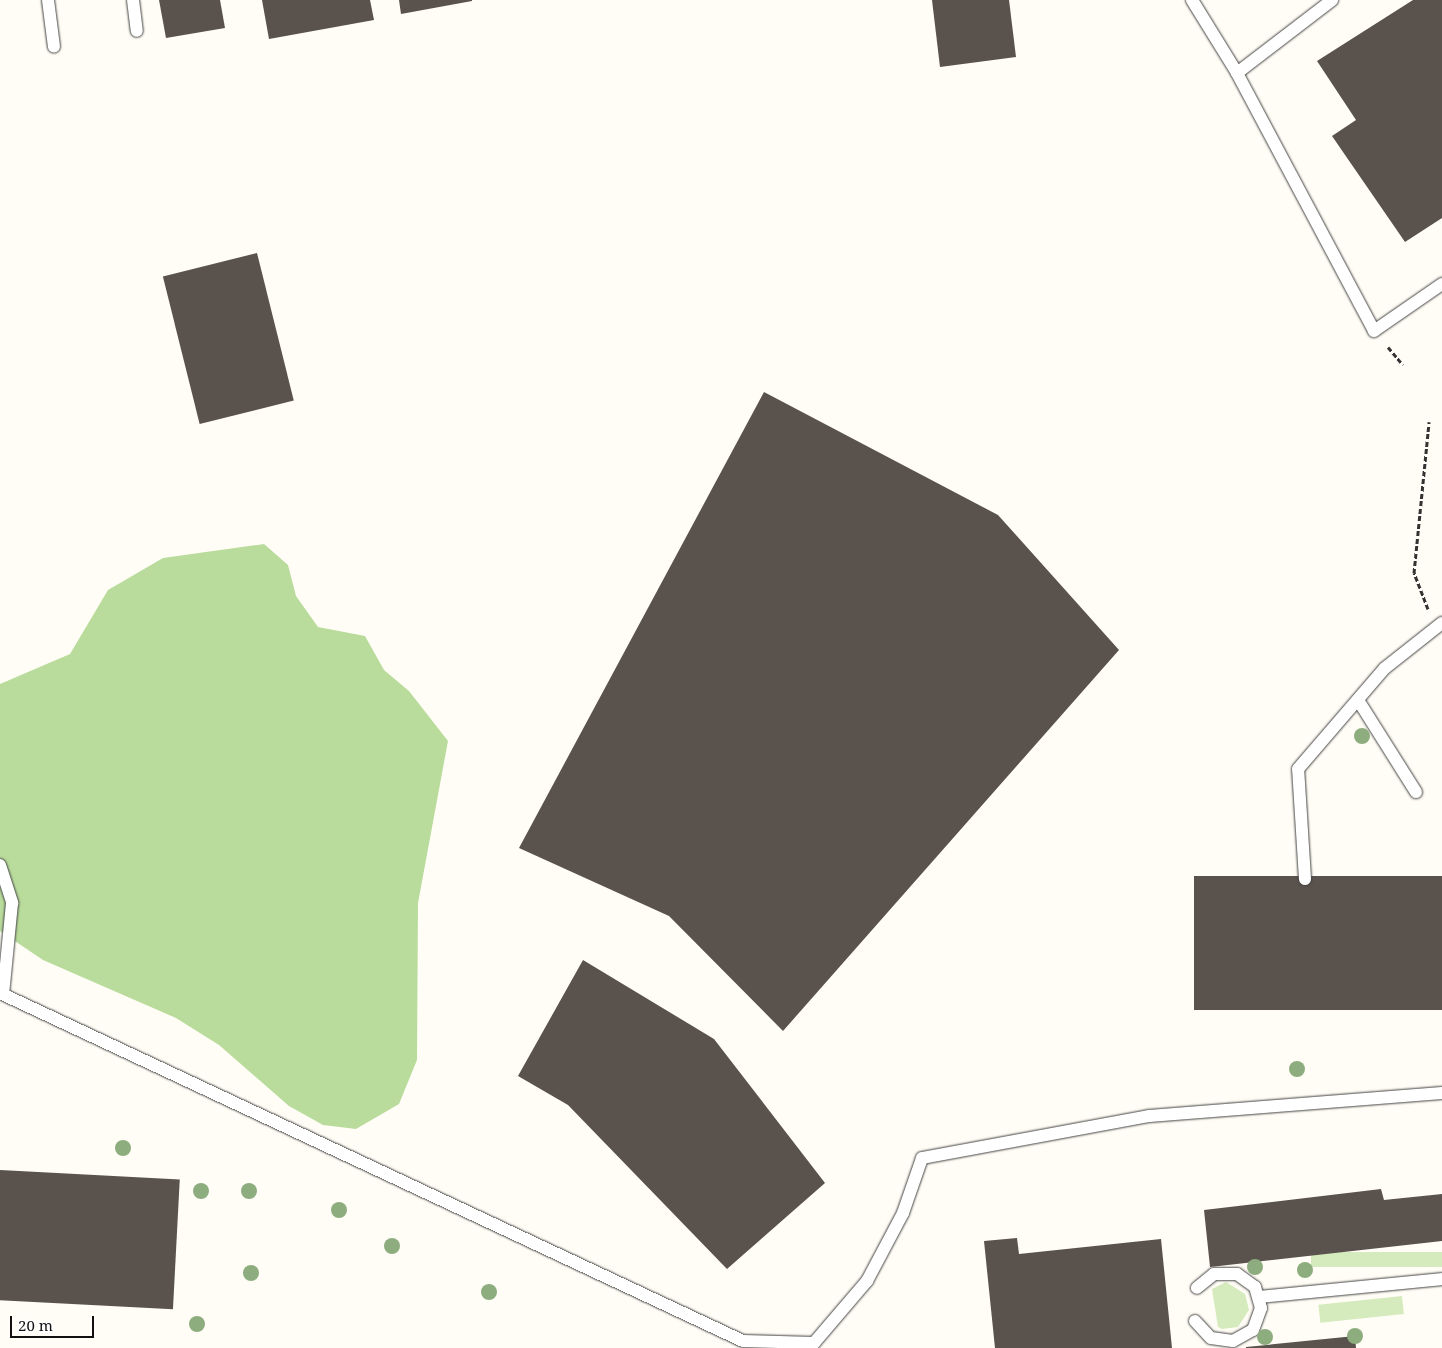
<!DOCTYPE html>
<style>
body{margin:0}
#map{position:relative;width:1442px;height:1348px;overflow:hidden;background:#fffdf5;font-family:"Noto Serif",serif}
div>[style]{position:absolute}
.green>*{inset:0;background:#d5ebbd;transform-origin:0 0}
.forest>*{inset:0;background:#b9dc9c}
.building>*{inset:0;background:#5a524d;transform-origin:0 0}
.path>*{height:3px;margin-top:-1.5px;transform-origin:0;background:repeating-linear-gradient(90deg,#333 0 5px,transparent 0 7.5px)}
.roads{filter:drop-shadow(0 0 1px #444) drop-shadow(0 0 1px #444)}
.lane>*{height:12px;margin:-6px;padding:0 6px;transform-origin:6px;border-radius:6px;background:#fff}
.trees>*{width:16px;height:16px;margin:-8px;border-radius:50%;background:#8dad7f}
span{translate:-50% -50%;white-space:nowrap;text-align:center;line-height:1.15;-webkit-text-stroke:5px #fff;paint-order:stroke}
.scale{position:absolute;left:10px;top:1316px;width:84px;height:22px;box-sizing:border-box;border:2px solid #111;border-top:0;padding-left:6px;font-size:15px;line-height:18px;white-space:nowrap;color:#111;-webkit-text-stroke:4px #fff;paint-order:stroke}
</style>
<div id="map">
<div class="green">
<div style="left:1442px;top:1252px;width:15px;height:131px;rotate:90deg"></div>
<div style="clip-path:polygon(1226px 1282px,1245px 1294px,1249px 1310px,1238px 1327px,1222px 1329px,1218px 1327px,1212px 1289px)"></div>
<div style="left:1402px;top:1296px;width:18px;height:84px;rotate:84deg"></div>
</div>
<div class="forest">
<div style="clip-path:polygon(264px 544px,288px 565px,296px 596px,318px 627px,365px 636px,384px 670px,409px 691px,448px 741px,418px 903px,417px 1060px,399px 1104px,356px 1129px,323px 1125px,289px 1106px,219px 1045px,176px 1018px,43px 960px,0 931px,0 684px,70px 654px,108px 590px,163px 558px)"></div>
</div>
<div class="building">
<div style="clip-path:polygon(159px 0,220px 0,225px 28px,166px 38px)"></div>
<div style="clip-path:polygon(262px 0,370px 0,374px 20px,269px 39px)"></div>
<div style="clip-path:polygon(399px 0,472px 0,472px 1px,401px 14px)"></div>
<div style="clip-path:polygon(932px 0,1009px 0,1016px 57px,940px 67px)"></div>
<div style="clip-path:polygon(1413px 0,1442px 0,1442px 218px,1405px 242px,1332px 136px,1356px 120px,1317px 61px)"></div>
<div style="left:257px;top:253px;width:152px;height:97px;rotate:76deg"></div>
<div style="clip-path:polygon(764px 392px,998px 515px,1119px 650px,783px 1031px,669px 916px,519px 848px)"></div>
<div style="left:1442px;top:876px;width:134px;height:248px;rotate:90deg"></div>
<div style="clip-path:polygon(583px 960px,714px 1039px,825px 1183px,727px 1269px,568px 1105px,518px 1076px)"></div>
<div style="left:0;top:1170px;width:180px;height:130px;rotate:3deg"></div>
<div style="clip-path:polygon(1381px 1189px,1384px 1200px,1442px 1194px,1442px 1241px,1210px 1267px,1204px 1210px)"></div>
<div style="clip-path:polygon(1017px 1238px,1019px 1254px,1161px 1239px,1172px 1348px,995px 1348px,984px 1241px)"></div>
<div style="clip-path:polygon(1355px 1336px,1356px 1348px,1246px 1348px,1246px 1347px)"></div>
</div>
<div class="path">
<div style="left:1388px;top:347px;width:23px;rotate:50deg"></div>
<div style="left:1428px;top:609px;width:39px;rotate:-111deg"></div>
<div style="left:1414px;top:573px;width:152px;rotate:-84.3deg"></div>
</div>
<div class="roads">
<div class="lane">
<div style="left:48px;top:0;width:47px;rotate:82.7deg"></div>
<div style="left:133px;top:0;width:31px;rotate:83deg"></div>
<div style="left:1192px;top:0;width:86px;rotate:58.3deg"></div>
<div style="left:1237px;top:73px;width:120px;rotate:-37.5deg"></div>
<div style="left:1237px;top:73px;width:292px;rotate:62deg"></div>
<div style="left:1374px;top:331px;width:83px;rotate:-34.7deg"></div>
<div style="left:1358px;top:700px;width:109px;rotate:57.8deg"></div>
<div style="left:0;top:865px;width:40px;rotate:72deg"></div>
<div style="left:12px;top:903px;width:91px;rotate:95.6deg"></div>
<div style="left:1305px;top:879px;width:110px;rotate:-93.6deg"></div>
<div style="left:1298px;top:769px;width:133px;rotate:-49.3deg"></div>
<div style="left:1385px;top:668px;width:73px;rotate:-38.3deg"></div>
<div style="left:0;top:993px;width:820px;rotate:25.1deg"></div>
<div style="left:743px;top:1341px;width:71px;rotate:1.6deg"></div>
<div style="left:814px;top:1343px;width:82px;rotate:-49.5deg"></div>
<div style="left:867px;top:1281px;width:77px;rotate:-62.1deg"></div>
<div style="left:903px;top:1213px;width:58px;rotate:-70.9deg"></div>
<div style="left:922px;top:1158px;width:231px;rotate:-10.5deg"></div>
<div style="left:1149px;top:1116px;width:294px;rotate:-4.5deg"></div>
<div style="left:1260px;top:1297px;width:183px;rotate:-5.6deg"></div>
<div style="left:1195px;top:1321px;width:23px;rotate:47deg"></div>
<div style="left:1211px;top:1338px;width:22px;rotate:8deg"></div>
<div style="left:1233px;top:1341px;width:23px;rotate:-29deg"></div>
<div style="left:1253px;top:1330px;width:23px;rotate:-70deg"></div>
<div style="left:1261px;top:1308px;width:22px;rotate:-106deg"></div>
<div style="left:1255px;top:1287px;width:22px;rotate:-144deg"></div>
<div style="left:1237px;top:1274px;width:23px;rotate:180deg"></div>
<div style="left:1214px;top:1274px;width:22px;rotate:141deg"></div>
</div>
</div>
<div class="trees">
<div style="left:1362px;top:736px"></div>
<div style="left:1297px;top:1069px"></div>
<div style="left:123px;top:1148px"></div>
<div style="left:201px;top:1191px"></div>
<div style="left:249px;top:1191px"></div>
<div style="left:339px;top:1210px"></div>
<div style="left:392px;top:1246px"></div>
<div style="left:1255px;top:1267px"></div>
<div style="left:1305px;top:1270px"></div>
<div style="left:251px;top:1273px"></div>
<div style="left:489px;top:1292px"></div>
<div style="left:197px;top:1324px"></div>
<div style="left:1355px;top:1336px"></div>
<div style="left:1265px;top:1337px"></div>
</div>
<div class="scale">20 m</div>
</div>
